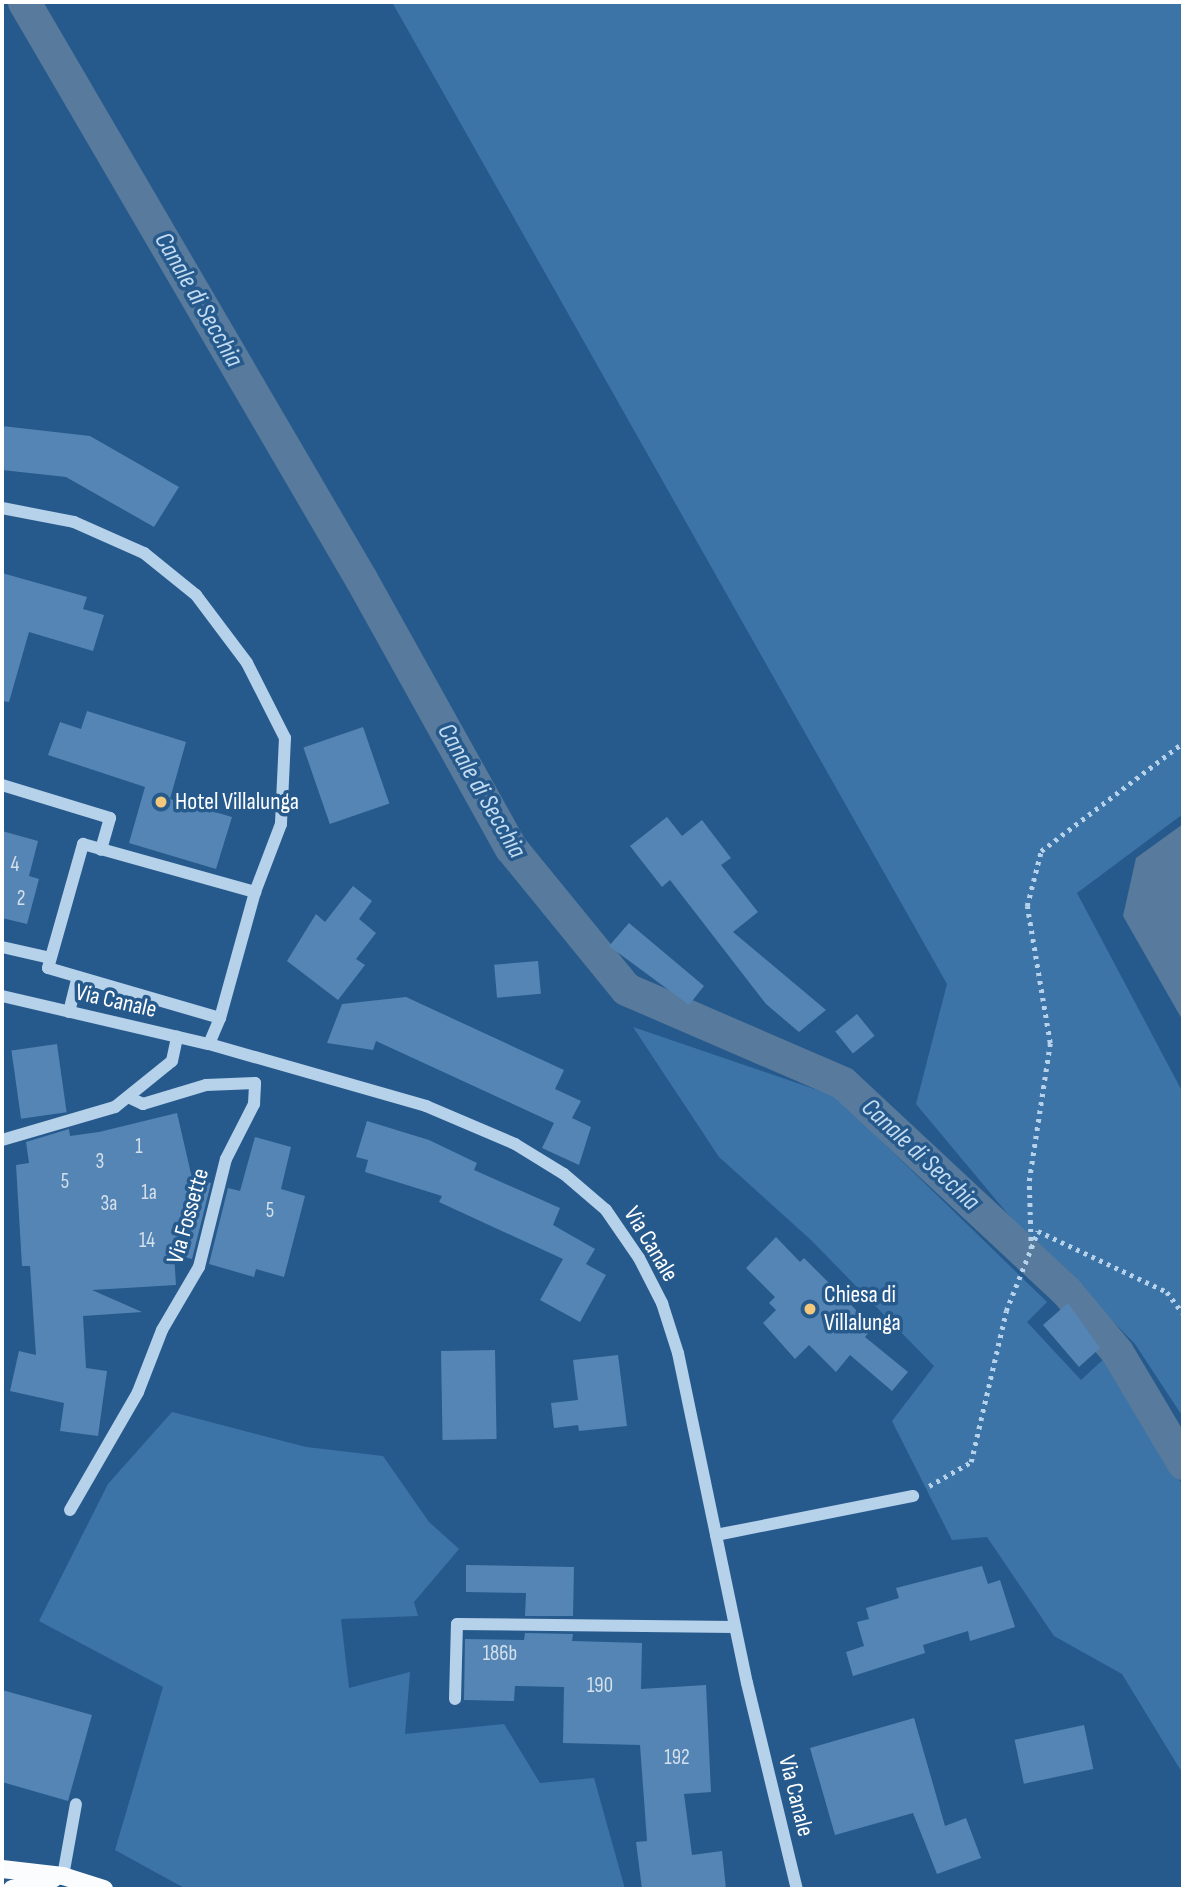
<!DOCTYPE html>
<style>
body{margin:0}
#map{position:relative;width:1185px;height:1891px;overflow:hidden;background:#275a8c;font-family:"Sofia Sans Condensed",sans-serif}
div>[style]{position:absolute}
.green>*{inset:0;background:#3c74a8}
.water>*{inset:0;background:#587a9c}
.canal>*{height:33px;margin:-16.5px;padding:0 16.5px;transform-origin:16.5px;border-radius:16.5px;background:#587a9c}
.building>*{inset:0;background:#5485b4;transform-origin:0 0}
.path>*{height:4.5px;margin-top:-2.25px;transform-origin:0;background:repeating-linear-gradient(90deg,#b6d1ea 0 3.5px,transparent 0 8.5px)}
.minor>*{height:12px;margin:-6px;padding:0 6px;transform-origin:6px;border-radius:6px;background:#b6d1ea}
.major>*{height:18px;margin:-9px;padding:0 9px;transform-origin:9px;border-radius:9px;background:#fafcfe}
.dots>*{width:19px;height:19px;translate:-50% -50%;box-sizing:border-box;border:4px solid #275a8c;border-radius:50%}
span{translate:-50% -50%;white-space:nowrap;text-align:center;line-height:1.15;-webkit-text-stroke:7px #275a8c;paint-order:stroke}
.number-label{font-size:21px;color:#d4e0ec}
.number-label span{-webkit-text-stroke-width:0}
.poi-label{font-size:24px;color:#fff}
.left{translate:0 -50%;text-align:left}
.street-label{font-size:24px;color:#fff}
.water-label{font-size:26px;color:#c2dbf1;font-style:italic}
.frame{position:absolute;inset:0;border:4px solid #fff;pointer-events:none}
</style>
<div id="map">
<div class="green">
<div style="clip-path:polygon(392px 2px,1183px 2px,1183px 814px,1077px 893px,1183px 1093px,1183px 1417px,1135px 1344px,1012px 1219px,916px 1104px,947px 984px)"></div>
<div style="clip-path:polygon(633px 1027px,835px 1096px,1047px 1302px,1027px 1322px,1081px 1380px,1106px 1357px,1183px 1486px,1183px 1774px,1122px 1674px,1054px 1636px,987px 1537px,952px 1540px,892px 1421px,934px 1366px,811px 1240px,719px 1157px)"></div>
<div style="clip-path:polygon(172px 1412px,306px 1447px,383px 1456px,429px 1522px,459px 1549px,414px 1602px,418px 1616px,341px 1619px,349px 1688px,410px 1672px,405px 1734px,504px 1724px,540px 1783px,594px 1778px,625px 1889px,186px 1889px,115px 1850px,163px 1687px,39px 1621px,108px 1484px)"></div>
</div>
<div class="water">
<div style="clip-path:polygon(1183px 824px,1183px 1021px,1123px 916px,1136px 858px)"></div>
</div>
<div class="canal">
<div style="left:24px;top:2px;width:668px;rotate:59.71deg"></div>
<div style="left:361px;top:579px;width:308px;rotate:60.9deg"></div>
<div style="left:511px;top:848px;width:182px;rotate:50.8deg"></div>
<div style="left:626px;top:989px;width:236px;rotate:23.4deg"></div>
<div style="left:843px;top:1083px;width:306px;rotate:43deg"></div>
<div style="left:1067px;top:1292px;width:78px;rotate:50.2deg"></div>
<div style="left:1117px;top:1352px;width:129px;rotate:59.3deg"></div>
</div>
<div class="building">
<div style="clip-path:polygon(2px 426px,90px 436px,179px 487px,154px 527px,66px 477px,2px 470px)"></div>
<div style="clip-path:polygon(2px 573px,87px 597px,83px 609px,104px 615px,93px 651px,29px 632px,9px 702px,2px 701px)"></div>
<div style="clip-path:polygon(87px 711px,186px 742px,170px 799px,232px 817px,216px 869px,129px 843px,145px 787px,48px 755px,60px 722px,81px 729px)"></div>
<div style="left:363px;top:727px;width:81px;height:63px;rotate:71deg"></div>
<div style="clip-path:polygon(667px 817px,682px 836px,702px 820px,731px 858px,721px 865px,758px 912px,733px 932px,826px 1010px,799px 1032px,766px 1004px,670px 880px,662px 887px,630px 846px)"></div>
<div style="clip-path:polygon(2px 831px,38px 841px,29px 876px,39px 879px,27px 924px,2px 918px)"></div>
<div style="clip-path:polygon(353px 886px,372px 901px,359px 919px,376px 933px,356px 959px,365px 965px,338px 1000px,287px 961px,316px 914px,325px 922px)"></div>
<div style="clip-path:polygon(629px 923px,704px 986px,689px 1005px,609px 946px)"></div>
<div style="left:538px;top:961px;width:33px;height:44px;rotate:85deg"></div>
<div style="clip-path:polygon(406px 997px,564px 1070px,555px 1089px,581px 1101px,572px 1118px,591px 1127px,579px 1165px,542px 1148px,554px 1123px,376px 1041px,373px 1050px,327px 1043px,342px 1004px)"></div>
<div style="left:857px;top:1014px;width:28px;height:28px;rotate:51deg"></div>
<div style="left:57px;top:1044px;width:69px;height:46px;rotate:82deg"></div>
<div style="clip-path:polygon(177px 1113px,192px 1178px,211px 1183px,192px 1259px,174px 1254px,176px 1285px,92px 1290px,142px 1312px,83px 1316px,86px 1368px,107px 1371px,98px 1436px,60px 1431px,64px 1403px,10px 1391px,19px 1351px,36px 1355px,30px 1266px,22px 1266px,16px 1165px,29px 1163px,26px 1142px,69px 1129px,70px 1136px,99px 1132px)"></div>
<div style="clip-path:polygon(367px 1121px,429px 1140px,477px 1163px,474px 1170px,560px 1208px,553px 1225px,595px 1249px,586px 1264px,606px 1275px,580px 1322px,540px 1300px,563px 1259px,439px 1202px,442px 1196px,365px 1172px,368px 1160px,356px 1157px)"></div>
<div style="clip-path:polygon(255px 1137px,291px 1147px,281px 1189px,305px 1196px,284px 1277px,256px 1269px,254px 1277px,209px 1264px,228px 1188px,240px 1191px)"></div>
<div style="clip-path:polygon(776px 1237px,800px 1262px,804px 1258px,873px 1327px,865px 1337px,908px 1372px,892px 1391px,850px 1355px,836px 1372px,809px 1345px,795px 1359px,763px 1323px,776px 1310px,769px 1303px,775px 1297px,746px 1268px)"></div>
<div style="clip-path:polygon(1068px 1303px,1100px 1348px,1079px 1367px,1043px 1325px)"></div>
<div style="left:495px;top:1350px;width:89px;height:54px;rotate:89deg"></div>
<div style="clip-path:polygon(618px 1355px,627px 1426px,579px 1431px,578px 1425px,554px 1428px,551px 1403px,578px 1400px,573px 1360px)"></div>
<div style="clip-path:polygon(466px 1565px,574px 1567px,573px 1616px,525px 1616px,526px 1593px,466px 1592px)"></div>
<div style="clip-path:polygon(982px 1566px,988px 1584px,1000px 1580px,1015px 1627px,970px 1641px,968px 1631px,923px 1645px,925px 1653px,853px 1676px,846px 1652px,864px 1646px,857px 1622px,869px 1619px,866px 1608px,899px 1598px,896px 1588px)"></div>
<div style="clip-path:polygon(525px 1633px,573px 1634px,572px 1641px,642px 1643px,641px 1689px,706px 1685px,711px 1792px,684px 1794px,692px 1855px,722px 1851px,726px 1889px,642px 1889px,636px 1842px,647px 1841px,640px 1745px,563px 1743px,564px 1687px,515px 1686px,514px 1701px,464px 1700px,465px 1639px,524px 1640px)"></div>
<div style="clip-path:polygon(2px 1690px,92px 1715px,68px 1801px,2px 1782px)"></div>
<div style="clip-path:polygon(914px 1718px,945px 1826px,966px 1818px,981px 1858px,937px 1874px,913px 1813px,835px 1835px,810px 1748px)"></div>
<div style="left:1084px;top:1725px;width:45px;height:71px;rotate:78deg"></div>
</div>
<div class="path">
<div style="left:1031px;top:1249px;width:68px;rotate:-91.7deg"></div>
<div style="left:1029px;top:1181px;width:140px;rotate:-81.3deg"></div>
<div style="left:1050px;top:1043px;width:139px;rotate:-99.5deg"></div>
<div style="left:1027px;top:906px;width:57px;rotate:-75.7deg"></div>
<div style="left:1041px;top:851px;width:178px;rotate:-37.3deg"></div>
<div style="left:929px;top:1486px;width:48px;rotate:-29.7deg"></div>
<div style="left:971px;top:1462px;width:155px;rotate:-76.9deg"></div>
<div style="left:1006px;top:1311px;width:86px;rotate:-68.2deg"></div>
<div style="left:1038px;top:1231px;width:143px;rotate:25.3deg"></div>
<div style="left:1167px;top:1292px;width:26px;rotate:53deg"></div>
</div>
<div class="minor">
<div style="left:2px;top:508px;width:73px;rotate:11deg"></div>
<div style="left:74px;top:522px;width:77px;rotate:23.9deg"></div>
<div style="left:144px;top:553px;width:67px;rotate:38.9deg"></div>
<div style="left:196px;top:595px;width:85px;rotate:53.1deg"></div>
<div style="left:247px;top:663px;width:84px;rotate:63.1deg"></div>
<div style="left:285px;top:738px;width:86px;rotate:92.7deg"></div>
<div style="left:281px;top:824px;width:73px;rotate:110.9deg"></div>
<div style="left:2px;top:785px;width:113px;rotate:17deg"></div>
<div style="left:110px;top:818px;width:33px;rotate:106deg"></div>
<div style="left:83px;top:844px;width:179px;rotate:15.6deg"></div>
<div style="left:255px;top:892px;width:131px;rotate:105.5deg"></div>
<div style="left:220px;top:1018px;width:179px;rotate:-163.8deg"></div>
<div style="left:48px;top:968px;width:129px;rotate:-74.2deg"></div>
<div style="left:2px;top:947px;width:49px;rotate:12.9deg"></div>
<div style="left:2px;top:996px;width:212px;rotate:13.1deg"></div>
<div style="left:209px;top:1044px;width:226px;rotate:15.9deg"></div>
<div style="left:426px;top:1106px;width:97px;rotate:23.1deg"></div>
<div style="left:515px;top:1144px;width:57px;rotate:31.5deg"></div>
<div style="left:564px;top:1174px;width:55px;rotate:40.6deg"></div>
<div style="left:606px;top:1210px;width:58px;rotate:55.5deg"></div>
<div style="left:639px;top:1258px;width:51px;rotate:62.9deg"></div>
<div style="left:662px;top:1303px;width:52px;rotate:72.3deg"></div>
<div style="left:678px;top:1353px;width:337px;rotate:78.2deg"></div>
<div style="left:747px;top:1683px;width:212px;rotate:76.4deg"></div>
<div style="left:69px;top:1012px;width:36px;rotate:-76deg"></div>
<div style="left:209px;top:1044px;width:28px;rotate:-67deg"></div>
<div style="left:2px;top:1140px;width:118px;rotate:-16.3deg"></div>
<div style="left:115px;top:1107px;width:73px;rotate:-38.9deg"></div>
<div style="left:172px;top:1061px;width:25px;rotate:-78deg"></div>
<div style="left:70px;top:1510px;width:136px;rotate:-60deg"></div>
<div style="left:138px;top:1392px;width:66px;rotate:-68.8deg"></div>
<div style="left:162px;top:1330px;width:73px;rotate:-59.6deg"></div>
<div style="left:199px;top:1267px;width:111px;rotate:-76deg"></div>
<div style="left:226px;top:1159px;width:62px;rotate:-63deg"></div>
<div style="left:254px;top:1104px;width:21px;rotate:-87deg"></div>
<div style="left:255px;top:1083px;width:49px;rotate:177.7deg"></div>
<div style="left:206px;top:1085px;width:66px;rotate:163.2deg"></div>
<div style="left:143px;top:1104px;width:14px;rotate:-155deg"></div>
<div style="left:716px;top:1535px;width:201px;rotate:-11.2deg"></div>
<div style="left:455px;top:1699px;width:75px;rotate:-88.5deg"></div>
<div style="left:457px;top:1624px;width:278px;rotate:0.6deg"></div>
<div style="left:63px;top:1876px;width:73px;rotate:-79.8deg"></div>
</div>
<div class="major">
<div style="left:2px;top:1869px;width:61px;rotate:6.5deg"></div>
<div style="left:63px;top:1876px;width:43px;rotate:17.6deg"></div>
<div style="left:12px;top:1889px;width:42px;rotate:-13.7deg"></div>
</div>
<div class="dots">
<div style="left:161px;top:802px;background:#f3c87c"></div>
<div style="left:810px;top:1309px;background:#f3c87c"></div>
</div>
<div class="number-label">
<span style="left:15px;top:865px">4</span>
<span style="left:21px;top:899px">2</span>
<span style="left:139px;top:1147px">1</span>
<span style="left:100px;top:1162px">3</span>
<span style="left:65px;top:1182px">5</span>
<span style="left:149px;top:1193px">1a</span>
<span style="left:109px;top:1204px">3a</span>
<span style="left:270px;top:1211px">5</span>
<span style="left:147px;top:1241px">14</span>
<span style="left:500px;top:1654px">186b</span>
<span style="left:600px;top:1686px">190</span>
<span style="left:677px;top:1758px">192</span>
</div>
<div class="poi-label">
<span class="left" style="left:175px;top:802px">Hotel Villalunga</span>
<span class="left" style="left:824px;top:1309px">Chiesa di<br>Villalunga</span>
</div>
<div class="street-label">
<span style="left:116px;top:1001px;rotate:13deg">Via Canale</span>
<span style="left:188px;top:1216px;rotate:-74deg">Via Fossette</span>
<span style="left:651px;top:1244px;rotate:59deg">Via Canale</span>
<span style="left:796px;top:1796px;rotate:76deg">Via Canale</span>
</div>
<div class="water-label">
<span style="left:198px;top:300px;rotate:60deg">Canale di Secchia</span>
<span style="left:481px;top:791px;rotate:60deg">Canale di Secchia</span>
<span style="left:920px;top:1155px;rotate:43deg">Canale di Secchia</span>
</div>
<div class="frame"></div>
</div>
